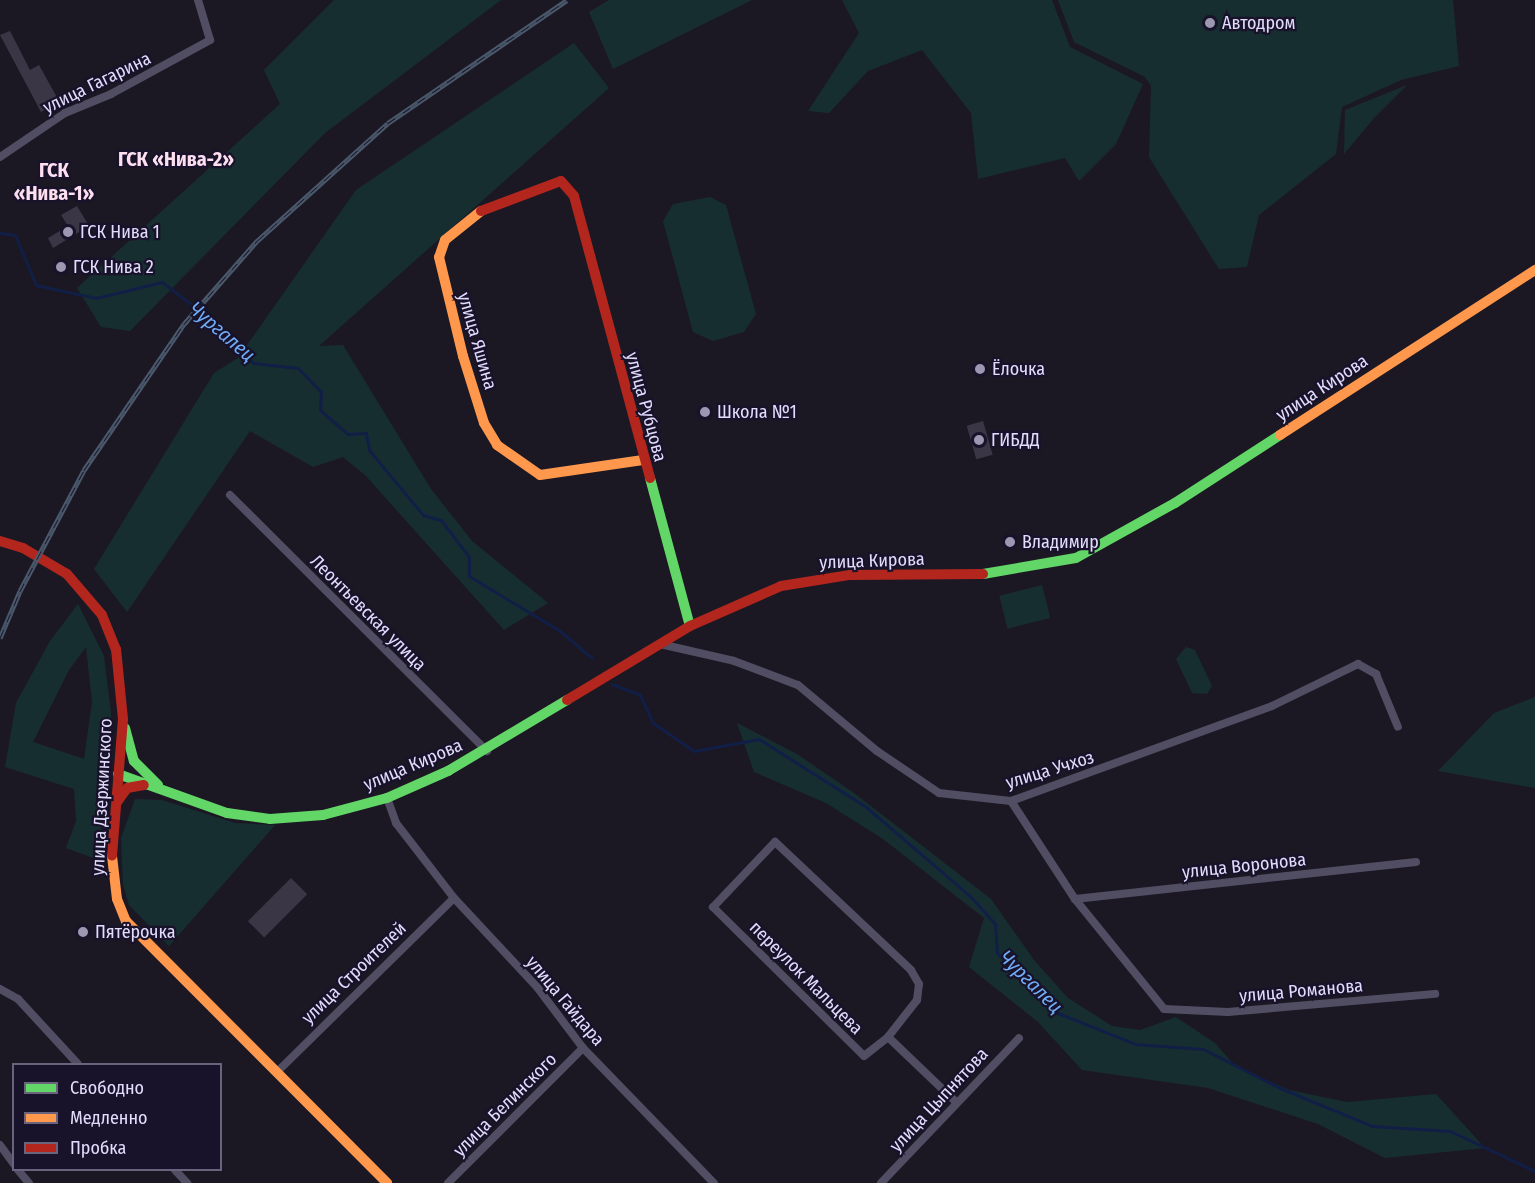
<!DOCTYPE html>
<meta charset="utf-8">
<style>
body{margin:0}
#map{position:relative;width:1535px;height:1183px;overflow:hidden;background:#1b1824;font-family:"Fira Sans Condensed",sans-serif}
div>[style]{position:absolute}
.green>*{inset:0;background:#172e31;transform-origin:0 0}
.stream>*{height:3px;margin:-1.5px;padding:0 1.5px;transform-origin:1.5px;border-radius:1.5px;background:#111f47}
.building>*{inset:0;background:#3b3645;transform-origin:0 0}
.street>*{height:8px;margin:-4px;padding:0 4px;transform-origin:4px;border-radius:4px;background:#514e64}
.fast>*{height:10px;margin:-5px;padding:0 5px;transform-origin:5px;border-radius:5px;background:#63d668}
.slow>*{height:10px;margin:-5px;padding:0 5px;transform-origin:5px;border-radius:5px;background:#ff974d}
.jam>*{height:10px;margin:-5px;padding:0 5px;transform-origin:5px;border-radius:5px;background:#b3261e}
.rail>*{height:5px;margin-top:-2.5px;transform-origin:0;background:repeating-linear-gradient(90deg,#18122a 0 9px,#4a596c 0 18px);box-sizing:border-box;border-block:2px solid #4a596c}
.dots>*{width:16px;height:16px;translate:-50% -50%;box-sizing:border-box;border:3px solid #18122a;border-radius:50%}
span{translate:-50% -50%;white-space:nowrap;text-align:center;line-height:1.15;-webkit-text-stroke:4.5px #18122a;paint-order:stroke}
.poi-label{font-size:18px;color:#e3ddfd}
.left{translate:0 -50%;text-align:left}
.street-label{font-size:18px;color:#e3ddfd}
.neighbourhood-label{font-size:20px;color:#fddfef;font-weight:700}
.water-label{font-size:20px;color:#70acf7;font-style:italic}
.legend{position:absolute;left:12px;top:1063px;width:210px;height:108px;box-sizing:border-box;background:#18122a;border:2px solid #69637e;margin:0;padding:8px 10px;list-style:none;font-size:18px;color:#e3ddfd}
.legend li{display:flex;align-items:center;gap:12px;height:30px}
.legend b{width:30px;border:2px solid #69637e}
</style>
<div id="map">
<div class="green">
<div style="clip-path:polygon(334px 0,501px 0,325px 133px,130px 331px,101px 327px,77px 288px,280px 104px,264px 70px)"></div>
<div style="clip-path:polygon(609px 0,752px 0,613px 69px,589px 12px)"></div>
<div style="clip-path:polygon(842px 0,1052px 0,1070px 47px,1143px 84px,1116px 144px,1079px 181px,1065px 158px,978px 179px,971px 113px,922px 50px,868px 71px,829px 113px,808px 111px,859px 33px)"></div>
<div style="clip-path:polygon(1058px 0,1453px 0,1459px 66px,1401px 80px,1342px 107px,1336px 154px,1259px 215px,1247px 267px,1219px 269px,1149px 157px,1151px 86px,1145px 77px,1074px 42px)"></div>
<div style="clip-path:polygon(574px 43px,609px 88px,319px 346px,343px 345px,431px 489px,472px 541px,548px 603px,504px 630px,365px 475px,343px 457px,313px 467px,250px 431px,127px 612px,94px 569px,214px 373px,238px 358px,356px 190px)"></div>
<div style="clip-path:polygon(1407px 85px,1374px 118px,1344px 154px,1345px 110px)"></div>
<div style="clip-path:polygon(710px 197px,726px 205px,756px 314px,744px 332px,713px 341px,693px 332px,663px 221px,673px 204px)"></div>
<div style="left:1042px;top:585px;width:34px;height:44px;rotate:76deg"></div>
<div style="clip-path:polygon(evenodd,78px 604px,104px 656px,111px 713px,112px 755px,96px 859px,66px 848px,76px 821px,74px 789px,5px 767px,16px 703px,50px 641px,78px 604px,86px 647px,92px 702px,84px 759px,33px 742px,69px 670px,86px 647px)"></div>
<div style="clip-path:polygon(1186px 647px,1195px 650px,1212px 686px,1207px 694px,1192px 693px,1176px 659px)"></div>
<div style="clip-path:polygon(1535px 697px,1535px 788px,1438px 771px,1494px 713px)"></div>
<div style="clip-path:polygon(737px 723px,797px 754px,854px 793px,991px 899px,1034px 960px,1068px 998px,1112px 1026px,1140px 1030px,1176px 1017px,1215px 1043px,1235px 1066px,1289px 1090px,1347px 1102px,1436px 1094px,1485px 1148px,1385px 1158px,1318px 1124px,1208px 1088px,1082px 1070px,1038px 1022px,969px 967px,984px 918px,883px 839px,826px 803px,754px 772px)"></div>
<div style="clip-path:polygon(135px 799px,162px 800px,235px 823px,275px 825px,169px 946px,129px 905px,123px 885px,121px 838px)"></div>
</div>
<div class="stream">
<div style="left:0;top:233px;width:15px;rotate:8deg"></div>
<div style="left:15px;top:235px;width:54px;rotate:67.2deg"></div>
<div style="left:36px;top:285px;width:61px;rotate:12.2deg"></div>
<div style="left:96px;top:298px;width:68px;rotate:-13.6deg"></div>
<div style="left:162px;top:282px;width:59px;rotate:37.5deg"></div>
<div style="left:209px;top:318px;width:63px;rotate:45.6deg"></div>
<div style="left:253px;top:363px;width:45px;rotate:6.3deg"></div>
<div style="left:298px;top:368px;width:33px;rotate:46deg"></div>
<div style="left:321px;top:392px;width:18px;rotate:93deg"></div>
<div style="left:320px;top:410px;width:37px;rotate:41deg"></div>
<div style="left:348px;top:434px;width:18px;rotate:-3deg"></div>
<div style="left:366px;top:433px;width:17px;rotate:80deg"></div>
<div style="left:369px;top:450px;width:85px;rotate:50.3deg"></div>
<div style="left:423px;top:515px;width:19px;rotate:16deg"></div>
<div style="left:441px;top:520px;width:46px;rotate:52.9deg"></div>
<div style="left:469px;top:557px;width:19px;rotate:90deg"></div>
<div style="left:469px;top:576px;width:106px;rotate:31.1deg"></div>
<div style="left:560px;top:631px;width:42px;rotate:40.2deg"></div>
<div style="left:612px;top:684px;width:30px;rotate:21deg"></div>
<div style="left:640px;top:695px;width:31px;rotate:65deg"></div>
<div style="left:653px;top:723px;width:50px;rotate:34.3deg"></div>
<div style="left:694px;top:751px;width:66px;rotate:-10.5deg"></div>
<div style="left:759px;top:739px;width:127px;rotate:32.4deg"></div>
<div style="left:866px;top:807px;width:137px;rotate:40.6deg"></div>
<div style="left:970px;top:896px;width:38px;rotate:48deg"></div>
<div style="left:995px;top:924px;width:29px;rotate:86deg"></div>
<div style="left:997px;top:953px;width:86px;rotate:44.5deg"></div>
<div style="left:1058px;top:1013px;width:83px;rotate:21.9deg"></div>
<div style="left:1135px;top:1044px;width:68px;rotate:4.2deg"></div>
<div style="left:1203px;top:1049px;width:86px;rotate:26.9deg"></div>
<div style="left:1280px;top:1088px;width:100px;rotate:22.4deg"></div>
<div style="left:1372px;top:1126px;width:78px;rotate:3.7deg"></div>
<div style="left:1450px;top:1131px;width:94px;rotate:25.2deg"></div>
</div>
<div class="building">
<div style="clip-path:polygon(10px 31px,30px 70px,39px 65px,59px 101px,41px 112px,0 35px)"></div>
<div style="clip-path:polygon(77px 206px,89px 226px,53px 248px,48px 238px,68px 226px,61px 215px)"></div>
<div style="left:983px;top:421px;width:35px;height:17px;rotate:74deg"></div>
<div style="left:291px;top:878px;width:23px;height:61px;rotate:45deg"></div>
</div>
<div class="street">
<div style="left:0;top:157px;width:78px;rotate:-34.1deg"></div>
<div style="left:65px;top:113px;width:50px;rotate:-22.4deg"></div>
<div style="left:111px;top:94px;width:113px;rotate:-28.6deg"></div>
<div style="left:210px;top:40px;width:42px;rotate:-106.7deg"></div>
<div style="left:230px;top:495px;width:363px;rotate:44.9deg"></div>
<div style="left:660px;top:644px;width:76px;rotate:12.9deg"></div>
<div style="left:734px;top:661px;width:68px;rotate:20.6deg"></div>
<div style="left:798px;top:685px;width:103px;rotate:39.9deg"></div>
<div style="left:877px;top:751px;width:75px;rotate:34.1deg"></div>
<div style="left:939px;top:793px;width:72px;rotate:6.3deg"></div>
<div style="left:1011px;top:801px;width:278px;rotate:-20deg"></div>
<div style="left:1272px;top:706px;width:96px;rotate:-26deg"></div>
<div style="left:1358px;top:664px;width:21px;rotate:29deg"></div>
<div style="left:1376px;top:674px;width:57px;rotate:67.5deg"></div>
<div style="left:387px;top:798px;width:27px;rotate:70deg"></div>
<div style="left:396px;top:823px;width:95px;rotate:52.3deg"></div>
<div style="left:454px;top:898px;width:122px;rotate:47deg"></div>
<div style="left:537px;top:987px;width:76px;rotate:53deg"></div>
<div style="left:583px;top:1048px;width:188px;rotate:45.9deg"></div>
<div style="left:1011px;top:801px;width:117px;rotate:56.9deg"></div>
<div style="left:1075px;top:899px;width:141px;rotate:51deg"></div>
<div style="left:1164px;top:1009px;width:64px;rotate:2.7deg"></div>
<div style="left:1228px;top:1012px;width:208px;rotate:-5deg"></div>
<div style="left:1075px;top:899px;width:343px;rotate:-6.2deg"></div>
<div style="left:0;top:989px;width:21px;rotate:29deg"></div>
<div style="left:18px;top:999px;width:88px;rotate:47.3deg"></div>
<div style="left:888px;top:1037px;width:47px;rotate:-51.9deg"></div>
<div style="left:917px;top:1000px;width:16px;rotate:-83deg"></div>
<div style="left:919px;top:984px;width:16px;rotate:-120deg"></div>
<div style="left:911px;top:970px;width:187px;rotate:-136.7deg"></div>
<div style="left:775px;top:842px;width:90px;rotate:133.6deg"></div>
<div style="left:713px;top:907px;width:212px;rotate:44.6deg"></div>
<div style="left:864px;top:1056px;width:31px;rotate:-38deg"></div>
<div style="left:888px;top:1037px;width:95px;rotate:43.7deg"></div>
<div style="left:277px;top:1072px;width:248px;rotate:-44.5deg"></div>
<div style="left:0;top:1145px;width:24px;rotate:54deg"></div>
<div style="left:18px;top:1170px;width:17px;rotate:50deg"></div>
<div style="left:175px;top:1170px;width:18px;rotate:47deg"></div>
<div style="left:448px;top:1183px;width:191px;rotate:-45deg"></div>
<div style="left:881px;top:1183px;width:200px;rotate:-46.4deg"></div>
</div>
<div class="fast">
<div style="left:650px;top:478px;width:153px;rotate:74.9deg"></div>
<div style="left:983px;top:574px;width:94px;rotate:-9.8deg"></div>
<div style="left:1076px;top:558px;width:113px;rotate:-29.1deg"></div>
<div style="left:1175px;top:503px;width:125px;rotate:-32.9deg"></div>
<div style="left:125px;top:728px;width:34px;rotate:75deg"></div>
<div style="left:134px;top:761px;width:34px;rotate:45deg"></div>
<div style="left:118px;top:774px;width:116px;rotate:19.7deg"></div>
<div style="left:227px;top:813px;width:43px;rotate:7.9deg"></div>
<div style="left:270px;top:819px;width:53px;rotate:-4.3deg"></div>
<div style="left:323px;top:815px;width:66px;rotate:-14.9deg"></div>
<div style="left:387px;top:798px;width:67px;rotate:-23.9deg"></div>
<div style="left:448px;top:771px;width:139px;rotate:-30.8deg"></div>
</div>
<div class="slow">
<div style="left:481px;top:211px;width:46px;rotate:141.1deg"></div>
<div style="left:445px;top:240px;width:18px;rotate:109deg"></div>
<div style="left:439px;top:257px;width:102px;rotate:76.4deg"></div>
<div style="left:463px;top:356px;width:70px;rotate:72.6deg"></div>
<div style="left:484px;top:423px;width:26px;rotate:59deg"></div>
<div style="left:497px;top:445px;width:52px;rotate:34.9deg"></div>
<div style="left:540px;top:475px;width:104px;rotate:-8.3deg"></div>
<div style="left:1280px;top:435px;width:304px;rotate:-32.9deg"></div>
<div style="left:112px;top:856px;width:43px;rotate:83.4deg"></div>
<div style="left:117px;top:899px;width:24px;rotate:68deg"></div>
<div style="left:126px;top:921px;width:370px;rotate:45.1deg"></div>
</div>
<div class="jam">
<div style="left:481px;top:211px;width:85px;rotate:-20.6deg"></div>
<div style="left:561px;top:181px;width:20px;rotate:49deg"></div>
<div style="left:574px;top:196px;width:292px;rotate:74.9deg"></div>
<div style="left:0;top:541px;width:24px;rotate:17deg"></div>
<div style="left:23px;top:548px;width:51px;rotate:30.6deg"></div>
<div style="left:67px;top:574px;width:54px;rotate:49.5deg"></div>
<div style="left:102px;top:615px;width:37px;rotate:68deg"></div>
<div style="left:116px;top:649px;width:70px;rotate:84.3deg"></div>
<div style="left:123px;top:719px;width:137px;rotate:94.6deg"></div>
<div style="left:567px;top:700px;width:144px;rotate:-31deg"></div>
<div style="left:690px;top:626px;width:99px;rotate:-23.7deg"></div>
<div style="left:781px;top:586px;width:70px;rotate:-9.1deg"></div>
<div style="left:850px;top:575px;width:133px;rotate:-0.4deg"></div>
<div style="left:117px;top:802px;width:17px;rotate:-54deg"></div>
<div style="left:127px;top:788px;width:17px;rotate:-10deg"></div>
</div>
<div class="rail">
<div style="left:0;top:638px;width:51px;rotate:-66.9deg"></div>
<div style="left:20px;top:591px;width:137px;rotate:-62.1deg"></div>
<div style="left:84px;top:470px;width:177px;rotate:-55.6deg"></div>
<div style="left:184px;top:324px;width:111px;rotate:-48.7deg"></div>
<div style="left:257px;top:241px;width:176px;rotate:-42deg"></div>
<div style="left:388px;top:123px;width:217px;rotate:-34.5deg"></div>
</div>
<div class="dots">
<div style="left:1210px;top:23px;background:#9d98b1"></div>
<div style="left:68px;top:232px;background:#9d98b1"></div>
<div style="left:61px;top:267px;background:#9d98b1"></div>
<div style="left:980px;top:369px;background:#9d98b1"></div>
<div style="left:705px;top:412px;background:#9d98b1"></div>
<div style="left:979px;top:440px;background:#9d98b1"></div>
<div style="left:1010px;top:542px;background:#9d98b1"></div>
<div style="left:83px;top:932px;background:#9d98b1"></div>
</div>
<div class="poi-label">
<span class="left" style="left:1222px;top:23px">Автодром</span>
<span class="left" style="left:80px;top:232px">ГСК Нива 1</span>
<span class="left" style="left:73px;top:267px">ГСК Нива 2</span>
<span class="left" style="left:992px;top:369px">Ёлочка</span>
<span class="left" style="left:717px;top:412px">Школа №1</span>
<span class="left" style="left:991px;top:440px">ГИБДД</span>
<span class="left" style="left:1022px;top:542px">Владимир</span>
<span class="left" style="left:95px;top:932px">Пятёрочка</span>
</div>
<div class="street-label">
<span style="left:97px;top:83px;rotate:-26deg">улица Гагарина</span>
<span style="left:477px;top:341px;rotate:74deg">улица Яшина</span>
<span style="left:1322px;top:388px;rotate:-33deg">улица Кирова</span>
<span style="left:646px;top:407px;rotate:75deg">улица Рубцова</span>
<span style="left:872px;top:561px;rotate:-2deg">улица Кирова</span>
<span style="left:368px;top:613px;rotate:45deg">Леонтьевская улица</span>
<span style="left:413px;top:765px;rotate:-23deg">улица Кирова</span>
<span style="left:1050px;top:770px;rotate:-17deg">улица Учхоз</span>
<span style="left:102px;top:797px;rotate:-87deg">улица Дзержинского</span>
<span style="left:1244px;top:866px;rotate:-6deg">улица Воронова</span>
<span style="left:354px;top:973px;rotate:-44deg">улица Строителей</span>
<span style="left:806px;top:978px;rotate:45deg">переулок Мальцева</span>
<span style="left:1301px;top:991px;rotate:-5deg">улица Романова</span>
<span style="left:565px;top:1001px;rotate:50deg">улица Гайдара</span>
<span style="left:939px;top:1100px;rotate:-47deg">улица Цыпнятова</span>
<span style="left:505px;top:1105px;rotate:-45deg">улица Белинского</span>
</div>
<div class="neighbourhood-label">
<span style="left:176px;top:159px">ГСК «Нива-2»</span>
<span style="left:54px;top:182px">ГСК<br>«Нива-1»</span>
</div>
<div class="water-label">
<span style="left:222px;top:332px;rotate:41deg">Чургалец</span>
<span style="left:1031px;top:982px;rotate:45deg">Чургалец</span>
</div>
<ul class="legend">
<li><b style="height:8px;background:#63d668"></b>Свободно</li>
<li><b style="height:8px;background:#ff974d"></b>Медленно</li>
<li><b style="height:8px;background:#b3261e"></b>Пробка</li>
</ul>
</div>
